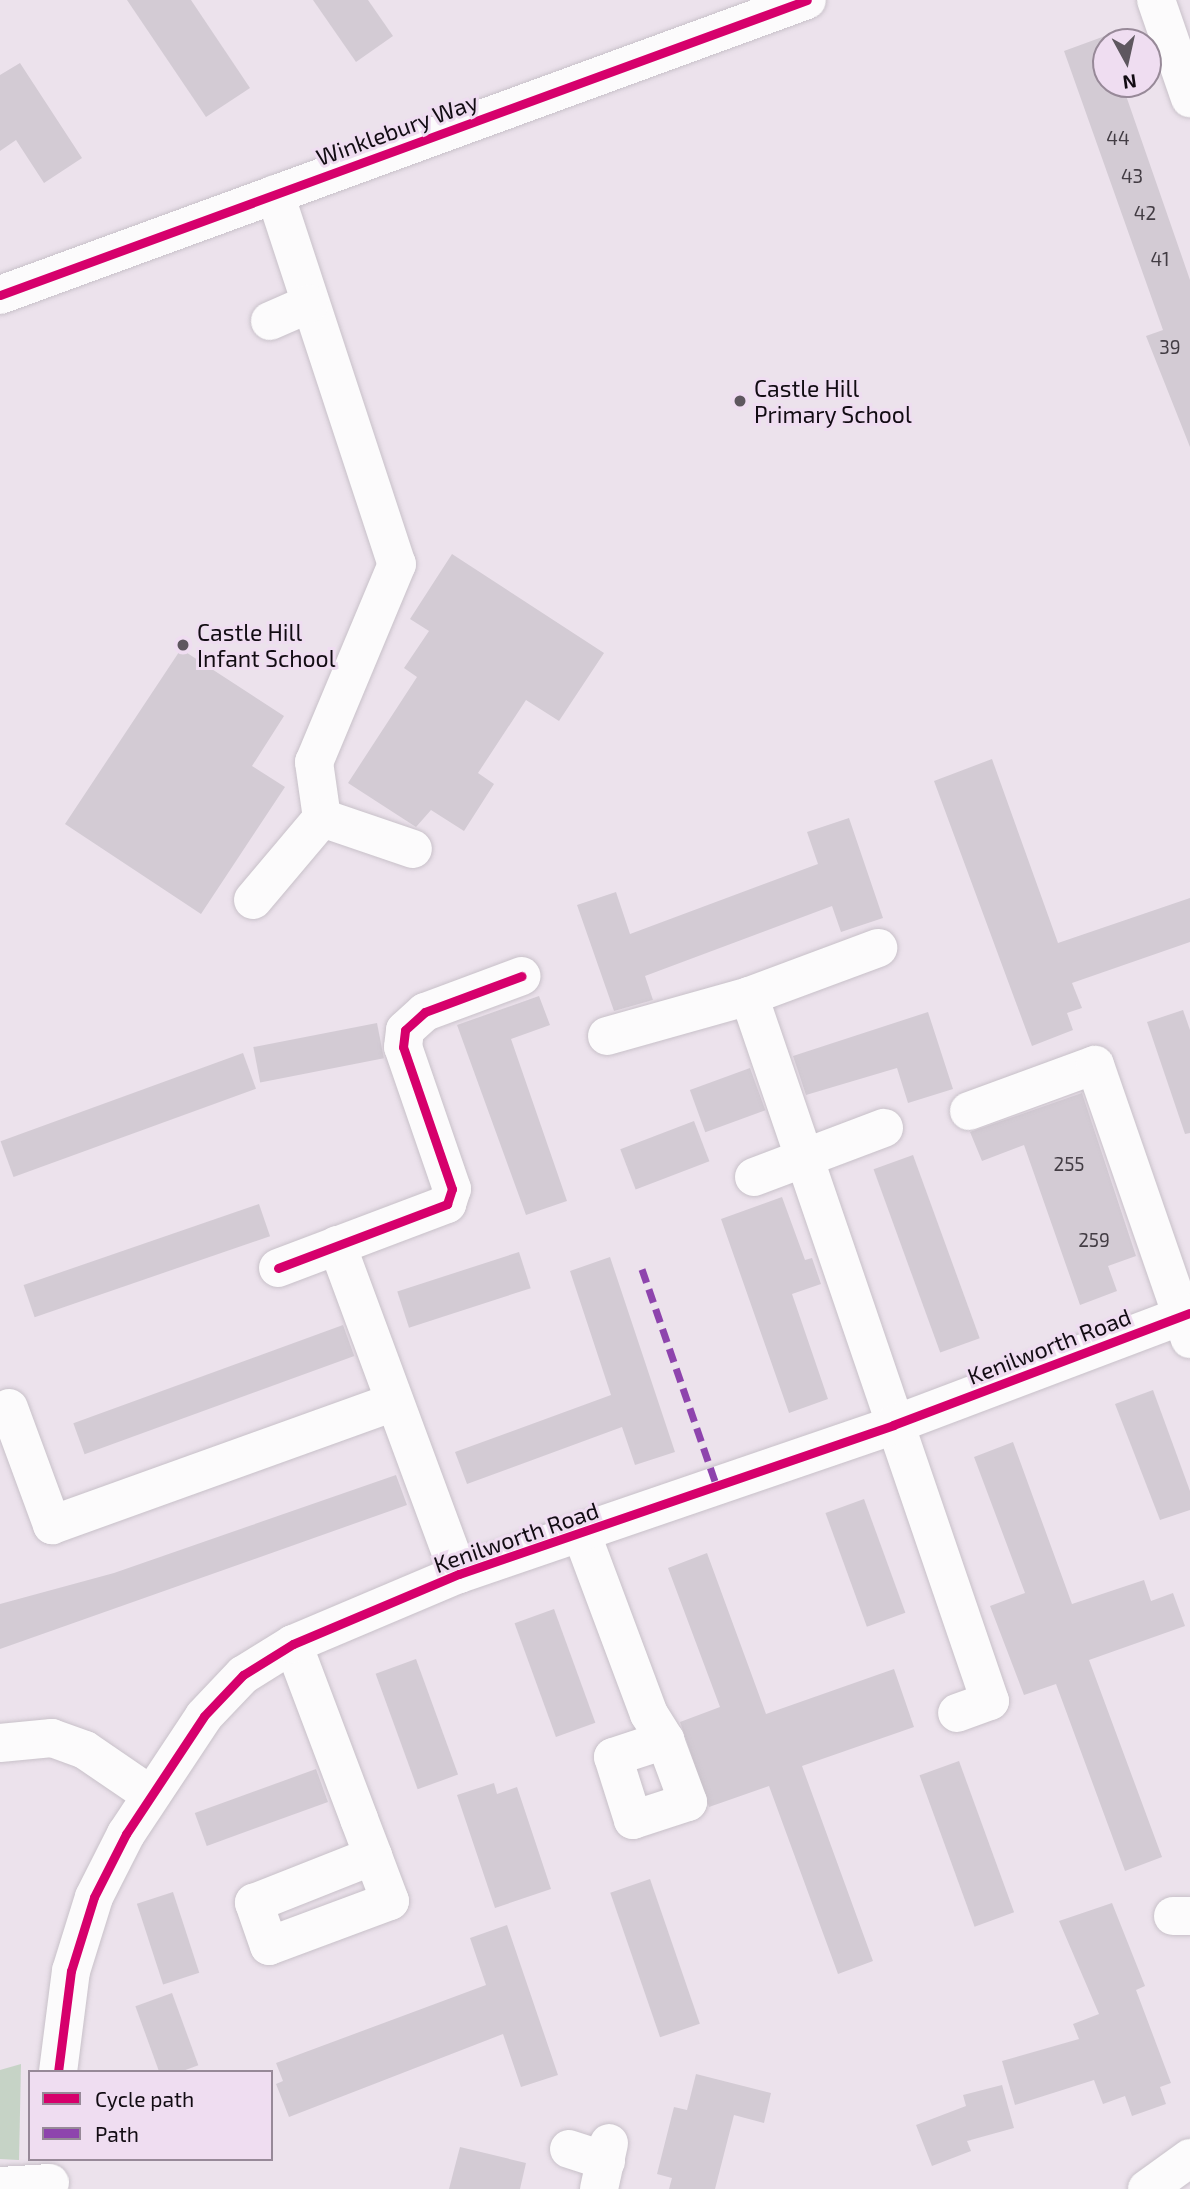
<!DOCTYPE html>
<style>
body{margin:0}
#map{position:relative;width:1190px;height:2189px;overflow:hidden;background:#ece2ec;font-family:"Exo 2",sans-serif}
div>[style]{position:absolute}
.green>*{inset:0;background:#c6d3c6}
.building>*{inset:0;background:#d3cbd4;transform-origin:0 0}
.roads{filter:drop-shadow(0 0 2px #c8c1c9) drop-shadow(0 0 2px #c8c1c9)}
.minor>*{height:38px;margin:-19px;padding:0 19px;transform-origin:19px;border-radius:19px;background:#fcfbfc}
.quiet>*{height:7px;margin-top:-3.5px;transform-origin:0;background:repeating-linear-gradient(90deg,#8e44ad 0 14px,transparent 0 21px)}
.cycleway>*{height:9px;margin:-4.5px;padding:0 4.5px;transform-origin:4.5px;border-radius:4.5px;background:#d6006c}
.dots>*{width:19px;height:19px;translate:-50% -50%;box-sizing:border-box;border:4px solid #efddf1;border-radius:50%}
span{translate:-50% -50%;white-space:nowrap;text-align:center;line-height:1.15;-webkit-text-stroke:6px #efddf1;paint-order:stroke}
.number-label{font-size:19px;color:#433d44}
.number-label span{-webkit-text-stroke-width:0}
.street-label{font-size:23px;color:#120c13}
.poi-label{font-size:23px;color:#120c13}
.left{translate:0 -50%;text-align:left}
.legend{position:absolute;left:28px;top:2070px;width:245px;height:91px;box-sizing:border-box;background:#efddf1;border:2px solid #978998;margin:0;padding:9px 12px;list-style:none;font-size:21px;color:#120c13}
.legend li{display:flex;align-items:center;gap:14px;height:35px}
.legend b{width:35px;border:2px solid #978998}
.north{position:absolute;left:1092px;top:28px;width:70px;height:70px;box-sizing:border-box;background:#efddf1;border:2px solid #978998;border-radius:50%;rotate:172deg;font-size:19px;font-weight:700;line-height:28px;text-align:center;color:#120c13}
.north::after{content:'';display:block;margin:auto;width:24px;height:32px;background:#5e575f;clip-path:polygon(50% 0,100% 100%,50% 72%,0 100%)}
</style>
<div id="map">
<div class="green">
<div style="clip-path:polygon(21px 2064px,19px 2160px,0 2159px,0 2070px)"></div>
</div>
<div class="building">
<div style="clip-path:polygon(127px 0,191px 0,250px 88px,206px 117px)"></div>
<div style="clip-path:polygon(313px 0,368px 0,393px 36px,356px 62px)"></div>
<div style="clip-path:polygon(1105px 36px,1106px 84px,1122px 84px,1190px 280px,1190px 447px,1146px 336px,1163px 330px,1064px 51px)"></div>
<div style="clip-path:polygon(20px 63px,82px 158px,44px 183px,16px 140px,0 151px,0 75px)"></div>
<div style="clip-path:polygon(452px 554px,604px 653px,559px 721px,526px 700px,478px 773px,494px 784px,464px 831px,431px 810px,416px 827px,348px 783px,417px 677px,404px 668px,429px 631px,410px 619px)"></div>
<div style="clip-path:polygon(181px 649px,284px 716px,252px 766px,285px 787px,201px 914px,65px 824px)"></div>
<div style="clip-path:polygon(992px 759px,1058px 943px,1190px 898px,1190px 942px,1072px 983px,1082px 1008px,1067px 1013px,1073px 1030px,1032px 1046px,934px 781px)"></div>
<div style="clip-path:polygon(849px 818px,883px 918px,841px 932px,832px 906px,645px 976px,653px 1000px,614px 1011px,577px 905px,616px 892px,630px 934px,818px 864px,807px 832px)"></div>
<div style="clip-path:polygon(539px 996px,550px 1025px,511px 1039px,567px 1201px,526px 1215px,457px 1025px)"></div>
<div style="clip-path:polygon(1183px 1010px,1190px 1030px,1190px 1133px,1185px 1134px,1147px 1022px)"></div>
<div style="clip-path:polygon(928px 1012px,953px 1089px,908px 1103px,897px 1068px,806px 1095px,793px 1056px)"></div>
<div style="left:377px;top:1023px;width:36px;height:126px;rotate:79deg"></div>
<div style="left:243px;top:1053px;width:38px;height:258px;rotate:70deg"></div>
<div style="left:750px;top:1068px;width:45px;height:64px;rotate:70deg"></div>
<div style="clip-path:polygon(1082px 1093px,1136px 1256px,1108px 1266px,1117px 1291px,1080px 1305px,1024px 1145px,982px 1161px,970px 1132px)"></div>
<div style="left:694px;top:1121px;width:43px;height:79px;rotate:69deg"></div>
<div style="left:913px;top:1155px;width:195px;height:42px;rotate:70deg"></div>
<div style="clip-path:polygon(782px 1197px,805px 1260px,812px 1258px,821px 1284px,792px 1294px,828px 1399px,789px 1413px,721px 1219px)"></div>
<div style="left:259px;top:1204px;width:34px;height:249px;rotate:71deg"></div>
<div style="left:519px;top:1252px;width:38px;height:128px;rotate:72deg"></div>
<div style="clip-path:polygon(610px 1257px,675px 1452px,635px 1465px,622px 1427px,467px 1484px,455px 1452px,611px 1395px,570px 1271px)"></div>
<div style="left:343px;top:1325px;width:33px;height:287px;rotate:70deg"></div>
<div style="clip-path:polygon(1153px 1390px,1190px 1491px,1190px 1510px,1160px 1520px,1115px 1404px)"></div>
<div style="clip-path:polygon(1013px 1442px,1072px 1604px,1144px 1580px,1151px 1601px,1173px 1593px,1185px 1626px,1089px 1660px,1162px 1857px,1125px 1871px,1056px 1684px,1024px 1695px,990px 1606px,1025px 1593px,974px 1457px)"></div>
<div style="clip-path:polygon(396px 1475px,407px 1505px,0 1649px,0 1604px,114px 1573px)"></div>
<div style="left:864px;top:1499px;width:121px;height:41px;rotate:70deg"></div>
<div style="clip-path:polygon(707px 1553px,766px 1714px,894px 1669px,914px 1727px,802px 1766px,873px 1961px,838px 1974px,769px 1786px,709px 1807px,680px 1722px,720px 1707px,668px 1568px)"></div>
<div style="left:554px;top:1609px;width:121px;height:42px;rotate:70deg"></div>
<div style="left:416px;top:1659px;width:123px;height:43px;rotate:70deg"></div>
<div style="left:959px;top:1761px;width:161px;height:42px;rotate:70deg"></div>
<div style="left:316px;top:1769px;width:35px;height:129px;rotate:70deg"></div>
<div style="clip-path:polygon(494px 1783px,497px 1794px,517px 1787px,551px 1889px,495px 1908px,457px 1795px)"></div>
<div style="left:650px;top:1879px;width:153px;height:42px;rotate:71deg"></div>
<div style="left:173px;top:1892px;width:85px;height:38px;rotate:72deg"></div>
<div style="clip-path:polygon(1112px 1903px,1145px 1986px,1136px 1990px,1171px 2083px,1160px 2087px,1166px 2104px,1132px 2116px,1125px 2096px,1103px 2104px,1094px 2080px,1015px 2105px,1002px 2061px,1079px 2039px,1073px 2024px,1099px 2014px,1059px 1921px)"></div>
<div style="clip-path:polygon(507px 1925px,558px 2075px,521px 2087px,503px 2034px,289px 2117px,276px 2084px,283px 2081px,276px 2063px,486px 1985px,470px 1938px)"></div>
<div style="left:172px;top:1993px;width:77px;height:39px;rotate:70deg"></div>
<div style="clip-path:polygon(696px 2074px,771px 2093px,764px 2123px,734px 2115px,715px 2189px,669px 2189px,672px 2178px,657px 2174px,674px 2107px,687px 2110px)"></div>
<div style="clip-path:polygon(1002px 2085px,1014px 2128px,967px 2141px,971px 2151px,932px 2166px,916px 2125px,966px 2106px,963px 2095px)"></div>
<div style="clip-path:polygon(460px 2147px,526px 2163px,520px 2189px,449px 2189px)"></div>
</div>
<div class="roads">
<div class="minor">
<div style="left:1156px;top:0;width:104px;rotate:70.9deg"></div>
<div style="left:275px;top:194px;width:390px;rotate:71.8deg"></div>
<div style="left:397px;top:564px;width:215px;rotate:112.7deg"></div>
<div style="left:314px;top:762px;width:57px;rotate:81.9deg"></div>
<div style="left:0;top:295px;width:859px;rotate:-20.08deg"></div>
<div style="left:270px;top:321px;width:43px;rotate:-23.6deg"></div>
<div style="left:253px;top:900px;width:107px;rotate:-49.9deg"></div>
<div style="left:322px;top:818px;width:96px;rotate:18.8deg"></div>
<div style="left:749px;top:996px;width:745px;rotate:71.13deg"></div>
<div style="left:990px;top:1701px;width:35px;rotate:160deg"></div>
<div style="left:607px;top:1036px;width:148px;rotate:-15.7deg"></div>
<div style="left:749px;top:996px;width:138px;rotate:-20.4deg"></div>
<div style="left:969px;top:1111px;width:134px;rotate:-20.1deg"></div>
<div style="left:1095px;top:1065px;width:290px;rotate:70.9deg"></div>
<div style="left:754px;top:1177px;width:139px;rotate:-20.7deg"></div>
<div style="left:337px;top:1245px;width:351px;rotate:69.7deg"></div>
<div style="left:278px;top:1268px;width:181px;rotate:-20.7deg"></div>
<div style="left:447px;top:1204px;width:16px;rotate:-72deg"></div>
<div style="left:452px;top:1189px;width:150px;rotate:-109deg"></div>
<div style="left:403px;top:1047px;width:17px;rotate:-83deg"></div>
<div style="left:405px;top:1030px;width:27px;rotate:-42deg"></div>
<div style="left:425px;top:1012px;width:103px;rotate:-20.4deg"></div>
<div style="left:9px;top:1408px;width:125px;rotate:69.8deg"></div>
<div style="left:52px;top:1525px;width:363px;rotate:-19.8deg"></div>
<div style="left:582px;top:1535px;width:191px;rotate:69.5deg"></div>
<div style="left:649px;top:1714px;width:31px;rotate:58deg"></div>
<div style="left:665px;top:1740px;width:66px;rotate:69.6deg"></div>
<div style="left:688px;top:1802px;width:58px;rotate:161.9deg"></div>
<div style="left:633px;top:1820px;width:66px;rotate:-107.6deg"></div>
<div style="left:613px;top:1757px;width:55px;rotate:-18.1deg"></div>
<div style="left:293px;top:1644px;width:187px;rotate:69.3deg"></div>
<div style="left:359px;top:1819px;width:40px;rotate:69deg"></div>
<div style="left:373px;top:1856px;width:48px;rotate:69.3deg"></div>
<div style="left:390px;top:1901px;width:129px;rotate:159.6deg"></div>
<div style="left:269px;top:1946px;width:46px;rotate:-109.2deg"></div>
<div style="left:254px;top:1903px;width:128px;rotate:-21.6deg"></div>
<div style="left:0;top:1743px;width:52px;rotate:-5.5deg"></div>
<div style="left:52px;top:1738px;width:35px;rotate:20deg"></div>
<div style="left:85px;top:1750px;width:80px;rotate:34.3deg"></div>
<div style="left:1173px;top:1916px;width:17px"></div>
<div style="left:58px;top:2072px;width:102px;rotate:-82.7deg"></div>
<div style="left:71px;top:1971px;width:77px;rotate:-72.7deg"></div>
<div style="left:94px;top:1897px;width:71px;rotate:-63.1deg"></div>
<div style="left:126px;top:1834px;width:141px;rotate:-56.5deg"></div>
<div style="left:204px;top:1716px;width:57px;rotate:-46.4deg"></div>
<div style="left:243px;top:1675px;width:59px;rotate:-31.8deg"></div>
<div style="left:293px;top:1644px;width:180px;rotate:-22.9deg"></div>
<div style="left:459px;top:1574px;width:459px;rotate:-18.9deg"></div>
<div style="left:893px;top:1425px;width:317px;rotate:-20.7deg"></div>
<div style="left:569px;top:2149px;width:39px;rotate:18deg"></div>
<div style="left:0;top:2186px;width:50px;rotate:-3.4deg"></div>
<div style="left:599px;top:2189px;width:47px;rotate:-77.7deg"></div>
<div style="left:1147px;top:2189px;width:53px;rotate:-35.8deg"></div>
</div>
</div>
<div class="quiet">
<div style="left:642px;top:1269px;width:231px;rotate:71deg"></div>
</div>
<div class="cycleway">
<div style="left:0;top:295px;width:859px;rotate:-20.08deg"></div>
<div style="left:278px;top:1268px;width:181px;rotate:-20.7deg"></div>
<div style="left:447px;top:1204px;width:16px;rotate:-72deg"></div>
<div style="left:452px;top:1189px;width:150px;rotate:-109deg"></div>
<div style="left:403px;top:1047px;width:17px;rotate:-83deg"></div>
<div style="left:405px;top:1030px;width:27px;rotate:-42deg"></div>
<div style="left:425px;top:1012px;width:103px;rotate:-20.4deg"></div>
<div style="left:58px;top:2072px;width:102px;rotate:-82.7deg"></div>
<div style="left:71px;top:1971px;width:77px;rotate:-72.7deg"></div>
<div style="left:94px;top:1897px;width:71px;rotate:-63.1deg"></div>
<div style="left:126px;top:1834px;width:141px;rotate:-56.5deg"></div>
<div style="left:204px;top:1716px;width:57px;rotate:-46.4deg"></div>
<div style="left:243px;top:1675px;width:59px;rotate:-31.8deg"></div>
<div style="left:293px;top:1644px;width:180px;rotate:-22.9deg"></div>
<div style="left:459px;top:1574px;width:459px;rotate:-18.9deg"></div>
<div style="left:893px;top:1425px;width:317px;rotate:-20.7deg"></div>
</div>
<div class="dots">
<div style="left:740px;top:401px;background:#5e575f"></div>
<div style="left:183px;top:645px;background:#5e575f"></div>
</div>
<div class="number-label">
<span style="left:1118px;top:138px">44</span>
<span style="left:1132px;top:176px">43</span>
<span style="left:1145px;top:213px">42</span>
<span style="left:1160px;top:259px">41</span>
<span style="left:1170px;top:347px">39</span>
<span style="left:1069px;top:1164px">255</span>
<span style="left:1094px;top:1240px">259</span>
</div>
<div class="street-label">
<span style="left:397px;top:129px;rotate:-20deg">Winklebury Way</span>
<span style="left:1049px;top:1346px;rotate:-21deg">Kenilworth Road</span>
<span style="left:516px;top:1537px;rotate:-19deg">Kenilworth Road</span>
</div>
<div class="poi-label">
<span class="left" style="left:754px;top:401px">Castle Hill<br>Primary School</span>
<span class="left" style="left:197px;top:645px">Castle Hill<br>Infant School</span>
</div>
<ul class="legend">
<li><b style="height:9px;background:#d6006c"></b>Cycle path</li>
<li><b style="height:9px;background:#8e44ad"></b>Path</li>
</ul>
<div class="north">N</div>
</div>
